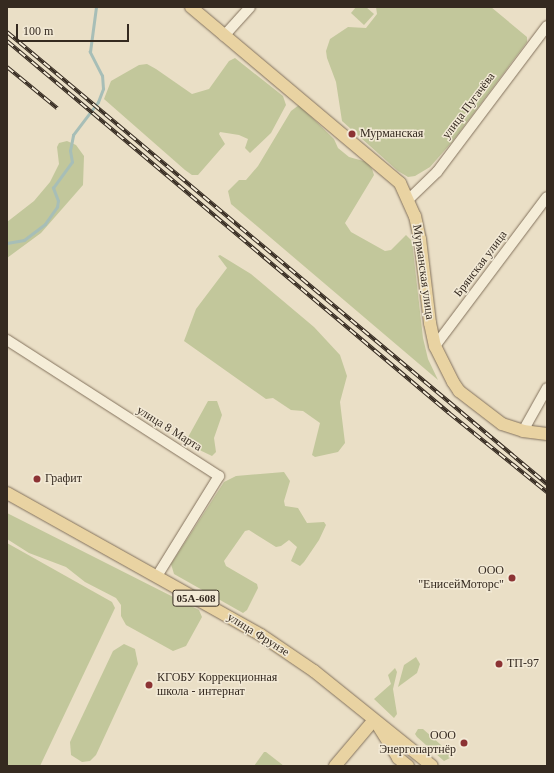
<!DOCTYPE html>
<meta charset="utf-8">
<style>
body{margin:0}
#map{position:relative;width:554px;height:773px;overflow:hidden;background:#eadfc6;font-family:"Times New Roman",serif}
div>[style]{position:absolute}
.green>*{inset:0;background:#c2c79b}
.stream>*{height:2.5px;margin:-1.25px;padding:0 1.25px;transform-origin:1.25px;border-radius:1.25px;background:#a7beb7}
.roads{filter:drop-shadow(0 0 1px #83725d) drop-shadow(0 0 1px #83725d)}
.minor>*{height:10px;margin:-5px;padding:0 5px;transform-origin:5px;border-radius:5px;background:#f5edd8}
.major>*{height:12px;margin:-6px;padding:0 6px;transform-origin:6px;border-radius:6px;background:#e9d3a2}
.rail>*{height:4px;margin-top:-2px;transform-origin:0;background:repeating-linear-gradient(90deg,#f2e9d5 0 8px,#352a20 0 16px);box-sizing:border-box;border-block:1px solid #352a20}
.dots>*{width:11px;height:11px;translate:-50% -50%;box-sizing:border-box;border:2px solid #f2e9d5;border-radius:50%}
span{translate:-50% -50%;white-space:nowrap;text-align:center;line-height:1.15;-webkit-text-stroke:3px #f2e9d5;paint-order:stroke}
.shield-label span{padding:1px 3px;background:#f2e9d5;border:1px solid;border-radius:3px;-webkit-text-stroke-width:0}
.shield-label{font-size:11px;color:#352a20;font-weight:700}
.street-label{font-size:12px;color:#352a20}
.poi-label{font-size:12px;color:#352a20}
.left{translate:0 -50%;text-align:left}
.right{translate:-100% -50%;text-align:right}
.frame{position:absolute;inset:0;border:8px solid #352a20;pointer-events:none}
.scale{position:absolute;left:16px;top:24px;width:113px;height:18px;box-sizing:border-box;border:2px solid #352a20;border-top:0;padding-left:5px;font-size:12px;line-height:14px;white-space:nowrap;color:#352a20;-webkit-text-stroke:3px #f2e9d5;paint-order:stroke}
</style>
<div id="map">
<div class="green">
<div style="clip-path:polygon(356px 7px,366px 7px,374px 14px,364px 25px,351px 13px)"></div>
<div style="clip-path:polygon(376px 7px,491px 7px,527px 37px,527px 42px,452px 142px,430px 167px,415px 176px,408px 177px,398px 171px,342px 121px,336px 82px,327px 58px,326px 51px,330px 39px,348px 27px,366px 28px,377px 14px)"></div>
<div style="clip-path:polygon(235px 58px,283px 96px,286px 105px,271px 133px,250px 153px,245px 148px,248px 139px,239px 135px,220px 132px,219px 134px,225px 144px,198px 175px,192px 175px,185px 170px,104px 99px,111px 81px,139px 65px,147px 64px,156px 69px,192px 94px,209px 89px,229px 61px)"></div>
<div style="clip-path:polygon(299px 105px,334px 139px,338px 148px,349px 157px,367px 162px,372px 169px,374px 175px,345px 223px,351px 232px,385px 251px,391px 250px,406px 235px,412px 241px,423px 338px,428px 359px,438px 380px,231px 204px,228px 191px,239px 180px,246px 180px,258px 166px,291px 111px)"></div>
<div style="clip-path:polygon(67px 141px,76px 145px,84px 156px,83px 185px,41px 233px,7px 258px,7px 222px,34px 201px,50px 182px,59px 164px,57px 147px,59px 143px)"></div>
<div style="clip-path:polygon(220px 255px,251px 274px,314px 327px,340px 355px,347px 376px,340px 402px,345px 443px,338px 452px,315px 457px,312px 455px,320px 423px,303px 411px,291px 410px,273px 398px,266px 399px,184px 341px,196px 309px,227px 268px,218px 256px)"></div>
<div style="clip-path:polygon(208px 401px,217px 401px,222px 415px,214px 438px,216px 452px,212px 456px,187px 444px,187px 439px)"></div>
<div style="clip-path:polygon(284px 472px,290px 481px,284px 501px,285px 506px,298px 508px,307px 523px,324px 522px,326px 525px,319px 540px,304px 562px,300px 566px,291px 561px,297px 547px,289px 540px,281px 546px,276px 547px,249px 530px,245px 531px,224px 561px,226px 566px,257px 584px,258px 588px,247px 610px,243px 613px,174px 574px,171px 564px,224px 482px,236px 476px)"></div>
<div style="clip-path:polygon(7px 513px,199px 610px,202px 617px,186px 646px,173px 651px,126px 625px,121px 616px,121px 605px,116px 598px,85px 582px,66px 567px,29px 553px,7px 539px)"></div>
<div style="clip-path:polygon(7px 543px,112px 602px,115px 608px,40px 766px,7px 766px)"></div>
<div style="clip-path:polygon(124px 644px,135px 649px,138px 664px,96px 755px,90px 761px,82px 762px,71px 755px,70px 742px,113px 651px)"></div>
<div style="clip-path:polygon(416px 657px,420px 664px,417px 673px,398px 687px,404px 665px)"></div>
<div style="clip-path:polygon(395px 668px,397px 672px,393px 689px,397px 714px,394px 718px,374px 699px,391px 684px,388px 675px)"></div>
<div style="clip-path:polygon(418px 729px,423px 729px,449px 752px,450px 758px,444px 761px,417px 737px,415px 734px)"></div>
<div style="clip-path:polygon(264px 752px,266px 752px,284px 766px,254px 766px)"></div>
</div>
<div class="stream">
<div style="left:7px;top:243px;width:17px;rotate:-10deg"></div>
<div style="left:24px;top:240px;width:26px;rotate:-37deg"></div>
<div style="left:45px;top:224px;width:21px;rotate:-55deg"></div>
<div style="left:57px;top:207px;width:6px;rotate:-81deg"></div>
<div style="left:58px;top:201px;width:14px;rotate:-111deg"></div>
<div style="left:53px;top:188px;width:32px;rotate:-54deg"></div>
<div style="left:72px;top:162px;width:11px;rotate:-100deg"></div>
<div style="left:70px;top:151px;width:16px;rotate:-79deg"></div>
<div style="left:73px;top:135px;width:41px;rotate:-52.9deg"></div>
<div style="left:98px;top:102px;width:14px;rotate:-69deg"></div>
<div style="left:103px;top:89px;width:13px;rotate:-94deg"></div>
<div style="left:102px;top:76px;width:27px;rotate:-117deg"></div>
<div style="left:90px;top:52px;width:45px;rotate:-82.4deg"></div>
</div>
<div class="roads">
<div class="minor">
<div style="left:224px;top:36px;width:39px;rotate:-48deg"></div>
<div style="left:409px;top:199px;width:39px;rotate:-44deg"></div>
<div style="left:437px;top:172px;width:183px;rotate:-53deg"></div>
<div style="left:7px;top:340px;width:252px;rotate:32.7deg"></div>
<div style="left:219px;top:476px;width:118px;rotate:121.8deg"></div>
<div style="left:435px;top:346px;width:186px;rotate:-53.1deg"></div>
<div style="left:523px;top:431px;width:49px;rotate:-60.8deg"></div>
</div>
<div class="major">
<div style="left:191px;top:7px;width:273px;rotate:40.1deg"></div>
<div style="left:400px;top:183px;width:36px;rotate:66deg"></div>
<div style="left:415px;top:216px;width:24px;rotate:78deg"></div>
<div style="left:420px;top:239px;width:85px;rotate:83.2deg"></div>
<div style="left:430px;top:323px;width:24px;rotate:78deg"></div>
<div style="left:435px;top:346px;width:40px;rotate:63.4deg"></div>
<div style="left:453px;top:382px;width:11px;rotate:56deg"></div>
<div style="left:459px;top:391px;width:54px;rotate:37.5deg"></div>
<div style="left:502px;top:424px;width:22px;rotate:18deg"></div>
<div style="left:523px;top:431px;width:24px;rotate:7deg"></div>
<div style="left:7px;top:493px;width:291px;rotate:29.2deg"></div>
<div style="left:261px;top:635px;width:64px;rotate:34.2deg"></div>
<div style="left:314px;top:671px;width:151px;rotate:38.8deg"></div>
<div style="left:379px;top:727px;width:36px;rotate:58deg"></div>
<div style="left:398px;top:758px;width:13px;rotate:39deg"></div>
<div style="left:335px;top:766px;width:60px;rotate:-49.7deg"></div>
</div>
</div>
<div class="rail">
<div style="left:7px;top:32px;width:704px;rotate:39.93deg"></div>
<div style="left:7px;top:41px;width:578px;rotate:40.08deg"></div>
<div style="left:449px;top:413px;width:126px;rotate:38.9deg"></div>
<div style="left:7px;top:67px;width:65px;rotate:39.4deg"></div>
</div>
<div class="dots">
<div style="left:352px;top:134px;background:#8c3334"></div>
<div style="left:37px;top:479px;background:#8c3334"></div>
<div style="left:512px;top:578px;background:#8c3334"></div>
<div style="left:499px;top:664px;background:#8c3334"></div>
<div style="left:149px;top:685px;background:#8c3334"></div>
<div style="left:464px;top:743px;background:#8c3334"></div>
</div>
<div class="shield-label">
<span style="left:196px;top:598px">05А-608</span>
</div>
<div class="street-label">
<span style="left:469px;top:106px;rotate:-53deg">улица Пугачёва</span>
<span style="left:481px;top:264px;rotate:-53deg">Брянская улица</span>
<span style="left:423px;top:272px;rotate:82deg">Мурманская улица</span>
<span style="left:169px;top:429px;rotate:32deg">улица 8 Марта</span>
<span style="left:258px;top:635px;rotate:32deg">улица Фрунзе</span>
</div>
<div class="poi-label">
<span class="left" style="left:360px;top:134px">Мурманская</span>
<span class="left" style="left:45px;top:479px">Графит</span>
<span class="right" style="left:504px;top:578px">ООО<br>"ЕнисейМоторс"</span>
<span class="left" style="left:507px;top:664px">ТП-97</span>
<span class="left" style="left:157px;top:685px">КГОБУ Коррекционная<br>школа - интернат</span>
<span class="right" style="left:456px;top:743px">ООО<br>Энергопартнёр</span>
</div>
<div class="frame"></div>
<div class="scale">100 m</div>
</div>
